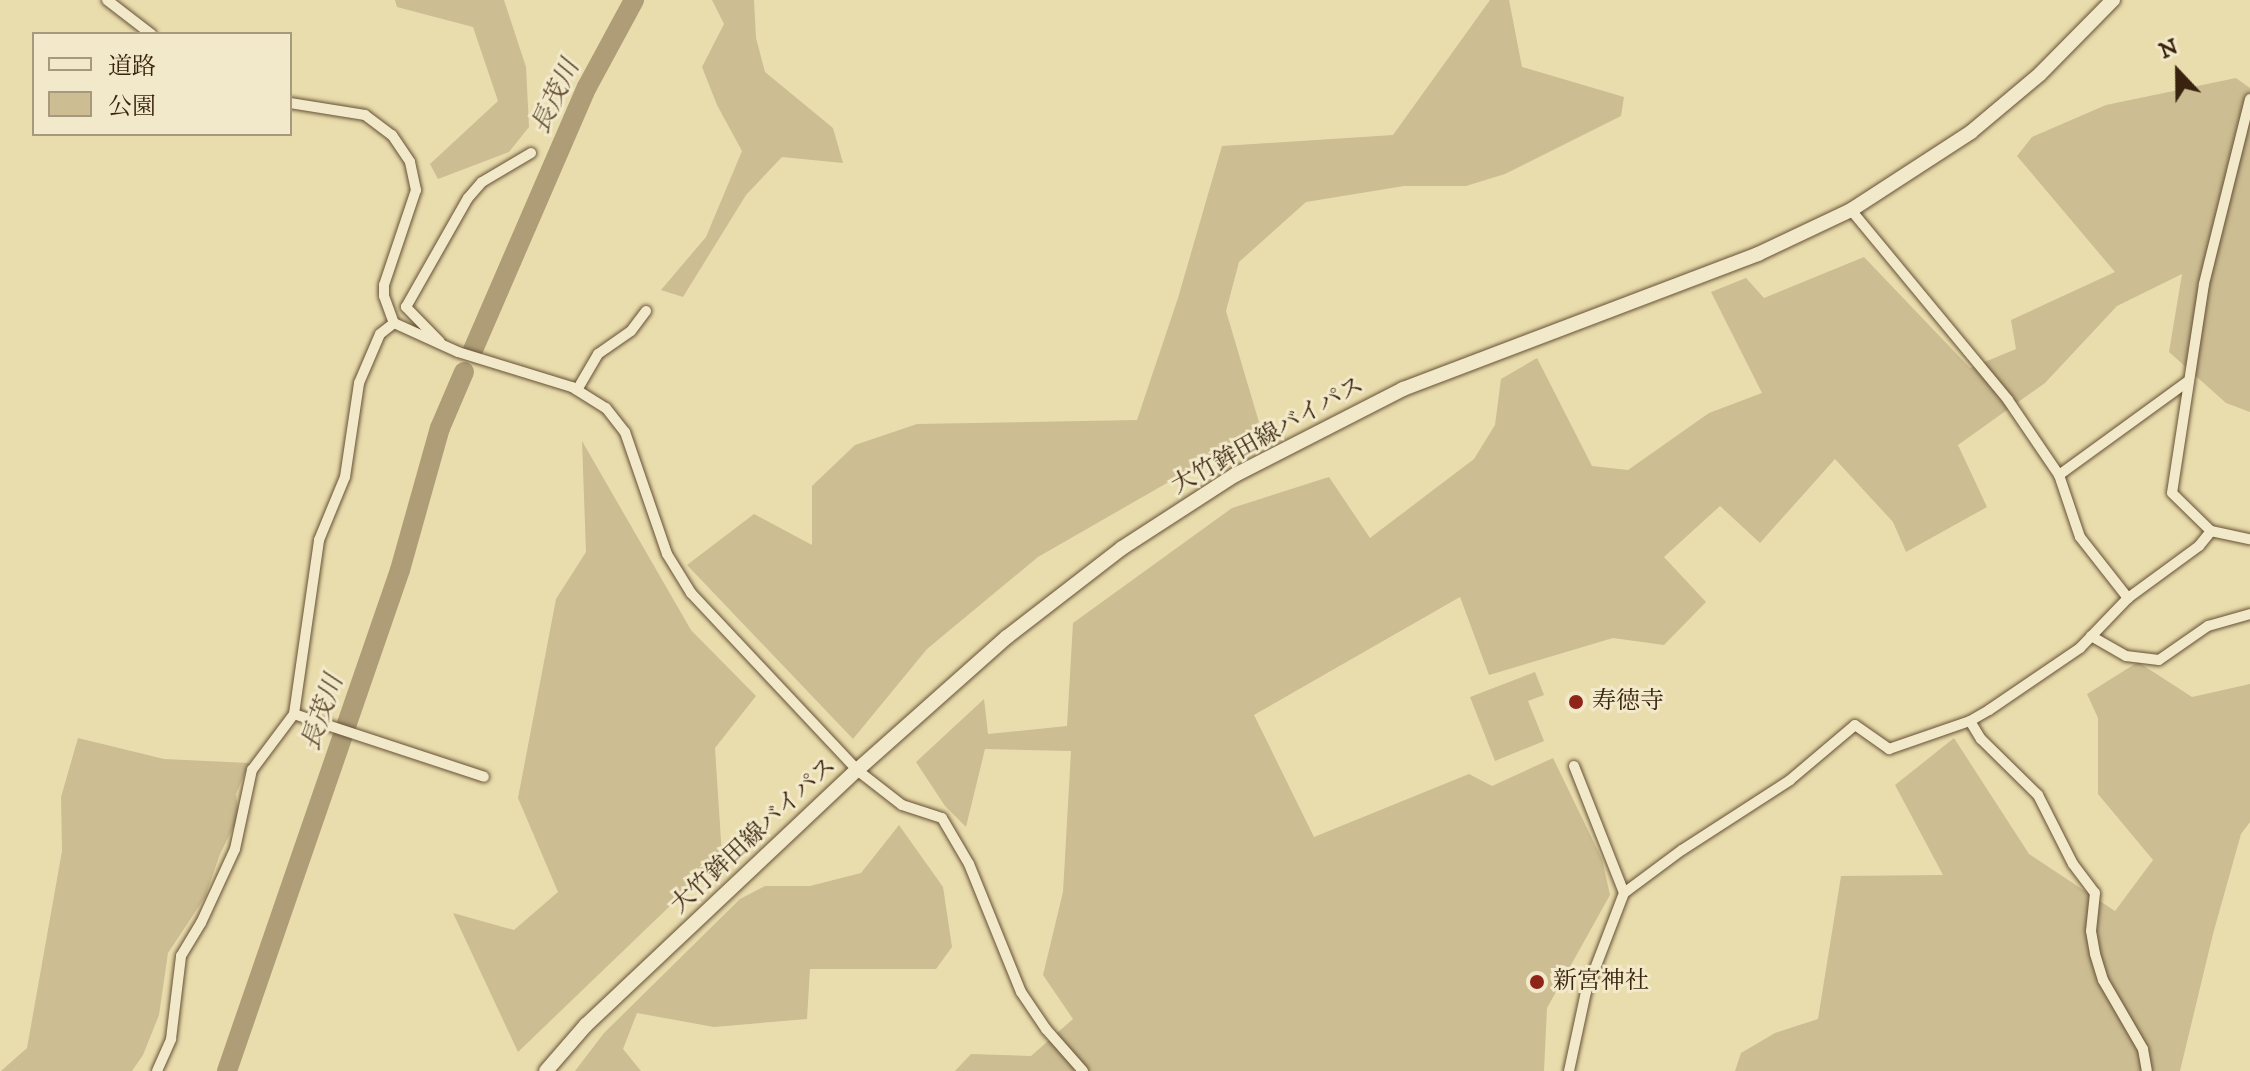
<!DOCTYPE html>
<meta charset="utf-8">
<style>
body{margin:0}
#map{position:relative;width:2250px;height:1071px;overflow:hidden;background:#eaddad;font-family:"IM FELL DW Pica","Noto Serif JP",serif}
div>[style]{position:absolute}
.green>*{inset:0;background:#ccbd92}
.river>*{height:20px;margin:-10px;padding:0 10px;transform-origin:10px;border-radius:10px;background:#ae9d77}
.roads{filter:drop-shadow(0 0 2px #655136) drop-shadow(0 0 2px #655136)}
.minor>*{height:10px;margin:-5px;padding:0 5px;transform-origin:5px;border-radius:5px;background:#f1e9ca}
.secondary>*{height:14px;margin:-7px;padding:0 7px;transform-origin:7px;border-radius:7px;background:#f1e9ca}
.dots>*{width:22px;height:22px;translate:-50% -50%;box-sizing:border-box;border:4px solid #f1e9ca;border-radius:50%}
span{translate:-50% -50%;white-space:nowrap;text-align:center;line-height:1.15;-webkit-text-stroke:6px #f1e9ca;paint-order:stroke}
.street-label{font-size:24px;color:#39220e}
.poi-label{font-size:24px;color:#39220e}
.left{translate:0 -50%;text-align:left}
.water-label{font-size:26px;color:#624d33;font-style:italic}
.legend{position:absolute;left:32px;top:32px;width:260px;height:104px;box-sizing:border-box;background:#f1e9ca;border:2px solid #a7997f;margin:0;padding:10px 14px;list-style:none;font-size:24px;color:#39220e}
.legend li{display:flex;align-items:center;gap:16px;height:40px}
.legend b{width:40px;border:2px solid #a7997f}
.north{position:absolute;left:2138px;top:32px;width:80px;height:80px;-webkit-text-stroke:6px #f1e9ca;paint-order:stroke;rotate:338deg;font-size:22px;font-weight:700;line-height:32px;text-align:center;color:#39220e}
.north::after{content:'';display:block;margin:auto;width:28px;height:36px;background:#39220e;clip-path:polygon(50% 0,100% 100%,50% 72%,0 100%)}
</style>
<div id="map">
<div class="green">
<div style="clip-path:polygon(395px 0,504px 0,526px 67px,529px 127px,509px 152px,438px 179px,430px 164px,498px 101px,473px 27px,397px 7px)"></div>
<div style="clip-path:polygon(712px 0,754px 0,756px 38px,765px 72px,833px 128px,843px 163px,782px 157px,746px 195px,683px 297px,661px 290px,706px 237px,742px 151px,717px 105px,702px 67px,724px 24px)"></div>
<div style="clip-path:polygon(1490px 0,1509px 0,1522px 67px,1624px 97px,1621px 116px,1505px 174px,1466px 186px,1404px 186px,1306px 202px,1239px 262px,1226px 311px,1261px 429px,1038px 557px,927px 649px,853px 739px,687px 565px,754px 514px,812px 545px,812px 486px,855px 445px,917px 424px,1137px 420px,1178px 298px,1222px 146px,1393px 135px)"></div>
<div style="clip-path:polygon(2236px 78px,2250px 88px,2250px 412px,2226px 403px,2169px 352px,2182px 274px,2117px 306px,2045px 383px,1958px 445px,1987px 507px,1906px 552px,1893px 522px,1835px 459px,1760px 543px,1720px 506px,1664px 557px,1706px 602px,1664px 645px,1613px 638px,1489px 675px,1460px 597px,1254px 715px,1314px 837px,1469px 774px,1492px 786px,1553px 758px,1602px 859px,1610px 895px,1547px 1008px,1544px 1071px,955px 1071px,971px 1054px,1031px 1056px,1073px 1019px,1043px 975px,1063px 892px,1071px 751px,985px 749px,966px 827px,945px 806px,916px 762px,984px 699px,988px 734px,1067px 726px,1073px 623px,1232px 508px,1329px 477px,1370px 538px,1474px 459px,1495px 425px,1501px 379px,1537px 358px,1592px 466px,1628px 470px,1709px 413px,1762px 393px,1711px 292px,1746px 278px,1764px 298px,1864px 257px,1970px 368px,2016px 349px,2011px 320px,2115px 272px,2017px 156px,2032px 137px,2106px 105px)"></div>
<div style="clip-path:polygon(582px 441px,691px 630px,756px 696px,715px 748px,722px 856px,518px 1052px,453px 913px,514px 930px,558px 892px,518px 798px,556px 599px,586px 552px)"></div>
<div style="clip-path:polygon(2138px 662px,2192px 697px,2250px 684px,2250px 822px,2241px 834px,2213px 934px,2180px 1071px,1735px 1071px,1741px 1053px,1775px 1033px,1818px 1019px,1841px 876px,1943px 875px,1895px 785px,1954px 738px,2029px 854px,2115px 911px,2153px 860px,2098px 794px,2098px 718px,2087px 694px)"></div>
<div style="clip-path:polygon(1535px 672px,1544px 695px,1528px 701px,1544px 741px,1495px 761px,1470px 697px)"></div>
<div style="clip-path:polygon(78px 738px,164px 759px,249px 763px,236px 794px,239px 816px,220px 854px,205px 897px,168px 953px,159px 1015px,143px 1055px,132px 1071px,1px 1071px,27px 1048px,62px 851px,61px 797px)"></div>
<div style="clip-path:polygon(899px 825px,943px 887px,952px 947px,936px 969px,810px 969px,807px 1019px,714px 1027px,637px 1013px,623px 1049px,641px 1071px,575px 1071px,604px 1033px,740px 899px,765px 886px,810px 886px,861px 873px)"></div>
</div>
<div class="river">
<div style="left:473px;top:350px;width:287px;rotate:-66.6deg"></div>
<div style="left:587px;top:87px;width:99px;rotate:-61.6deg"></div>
<div style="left:227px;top:1071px;width:530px;rotate:-70.95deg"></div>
<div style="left:400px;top:570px;width:148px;rotate:-74.3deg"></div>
<div style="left:440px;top:428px;width:61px;rotate:-66.8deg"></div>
</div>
<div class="roads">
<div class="minor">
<div style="left:107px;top:0;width:56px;rotate:37.7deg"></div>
<div style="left:2250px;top:99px;width:191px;rotate:104deg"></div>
<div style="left:2204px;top:284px;width:211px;rotate:98.7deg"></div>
<div style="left:2172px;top:493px;width:54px;rotate:44.3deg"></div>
<div style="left:2211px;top:531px;width:40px;rotate:12deg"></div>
<div style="left:290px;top:103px;width:76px;rotate:9.1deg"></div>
<div style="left:365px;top:115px;width:34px;rotate:37deg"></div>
<div style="left:392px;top:135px;width:32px;rotate:56deg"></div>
<div style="left:410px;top:162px;width:29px;rotate:78deg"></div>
<div style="left:416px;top:190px;width:100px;rotate:108.6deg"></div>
<div style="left:384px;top:285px;width:11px;rotate:90deg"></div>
<div style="left:384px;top:296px;width:29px;rotate:70deg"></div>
<div style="left:394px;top:323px;width:70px;rotate:24.4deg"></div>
<div style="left:458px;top:352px;width:119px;rotate:17.1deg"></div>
<div style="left:572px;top:387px;width:40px;rotate:32deg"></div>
<div style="left:606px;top:408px;width:31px;rotate:52deg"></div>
<div style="left:625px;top:432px;width:129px;rotate:71deg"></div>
<div style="left:667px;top:554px;width:46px;rotate:58.4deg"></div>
<div style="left:691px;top:593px;width:243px;rotate:46.8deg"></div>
<div style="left:857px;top:770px;width:57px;rotate:37.9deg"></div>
<div style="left:902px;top:805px;width:42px;rotate:18deg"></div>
<div style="left:942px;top:818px;width:53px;rotate:59.6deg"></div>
<div style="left:969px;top:864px;width:138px;rotate:67.9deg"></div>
<div style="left:1021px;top:992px;width:45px;rotate:56deg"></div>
<div style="left:1046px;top:1029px;width:56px;rotate:48.6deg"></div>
<div style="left:1851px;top:210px;width:246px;rotate:50.4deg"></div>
<div style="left:2008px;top:400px;width:91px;rotate:55.8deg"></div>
<div style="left:2059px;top:475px;width:65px;rotate:71.3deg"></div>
<div style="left:2080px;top:537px;width:78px;rotate:51.8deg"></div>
<div style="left:440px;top:342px;width:49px;rotate:-134.2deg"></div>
<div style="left:406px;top:307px;width:125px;rotate:-60.4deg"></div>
<div style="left:468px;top:198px;width:21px;rotate:-49deg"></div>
<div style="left:482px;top:182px;width:57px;rotate:-30.6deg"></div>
<div style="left:577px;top:390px;width:42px;rotate:-59.7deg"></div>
<div style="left:598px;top:354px;width:40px;rotate:-34.9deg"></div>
<div style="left:631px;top:331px;width:25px;rotate:-53deg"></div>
<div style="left:2059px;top:475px;width:158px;rotate:-36deg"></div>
<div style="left:2091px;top:636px;width:40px;rotate:29.7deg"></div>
<div style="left:2126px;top:656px;width:33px;rotate:7deg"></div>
<div style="left:2159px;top:660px;width:60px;rotate:-34.8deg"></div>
<div style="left:2208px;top:626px;width:44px;rotate:-15.9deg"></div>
<div style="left:294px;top:714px;width:200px;rotate:18.3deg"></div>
<div style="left:1970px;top:721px;width:21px;rotate:59deg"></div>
<div style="left:1981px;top:739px;width:80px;rotate:44.5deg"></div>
<div style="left:2038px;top:795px;width:77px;rotate:63.1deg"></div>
<div style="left:2073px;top:864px;width:36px;rotate:53deg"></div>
<div style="left:2095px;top:893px;width:38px;rotate:96deg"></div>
<div style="left:2091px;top:931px;width:23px;rotate:80deg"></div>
<div style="left:2095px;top:954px;width:27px;rotate:73deg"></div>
<div style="left:2103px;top:980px;width:80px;rotate:59.9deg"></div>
<div style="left:2143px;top:1049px;width:22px;rotate:80deg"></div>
<div style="left:1574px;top:766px;width:136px;rotate:68.5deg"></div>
<div style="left:157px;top:1071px;width:35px;rotate:-66deg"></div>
<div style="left:171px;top:1039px;width:84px;rotate:-83.1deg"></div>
<div style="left:181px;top:956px;width:39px;rotate:-59deg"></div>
<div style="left:201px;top:923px;width:81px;rotate:-65.3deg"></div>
<div style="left:235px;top:849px;width:81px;rotate:-77.9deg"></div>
<div style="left:252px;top:770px;width:70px;rotate:-53.1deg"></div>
<div style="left:294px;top:714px;width:176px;rotate:-81.8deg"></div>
<div style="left:319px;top:540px;width:68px;rotate:-67.6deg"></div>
<div style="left:345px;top:477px;width:95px;rotate:-81.5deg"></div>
<div style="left:359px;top:383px;width:53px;rotate:-66.8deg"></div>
<div style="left:380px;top:334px;width:18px;rotate:-38deg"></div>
<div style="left:1569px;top:1071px;width:81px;rotate:-77.9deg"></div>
<div style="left:1586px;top:992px;width:106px;rotate:-69deg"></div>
<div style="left:1624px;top:893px;width:72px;rotate:-36.6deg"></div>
<div style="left:1682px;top:850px;width:129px;rotate:-32.9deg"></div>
<div style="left:1790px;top:780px;width:85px;rotate:-40.2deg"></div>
<div style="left:1855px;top:725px;width:42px;rotate:35.2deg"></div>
<div style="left:1889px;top:749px;width:86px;rotate:-19.1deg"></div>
<div style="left:1970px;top:721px;width:22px;rotate:-30deg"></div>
<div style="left:1989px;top:710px;width:110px;rotate:-34.3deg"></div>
<div style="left:2080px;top:648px;width:69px;rotate:-46.2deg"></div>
<div style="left:2128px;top:598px;width:88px;rotate:-36.2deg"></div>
<div style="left:2199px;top:546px;width:19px;rotate:-51deg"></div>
</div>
<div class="secondary">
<div style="left:546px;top:1071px;width:61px;rotate:-49deg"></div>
<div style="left:586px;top:1025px;width:372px;rotate:-43.3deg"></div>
<div style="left:857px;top:770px;width:200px;rotate:-41.6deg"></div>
<div style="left:1007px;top:637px;width:145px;rotate:-37.7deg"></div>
<div style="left:1122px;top:548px;width:135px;rotate:-32.9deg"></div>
<div style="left:1235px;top:475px;width:189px;rotate:-27.1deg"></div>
<div style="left:1403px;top:389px;width:380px;rotate:-20.8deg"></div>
<div style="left:1758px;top:254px;width:103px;rotate:-25.3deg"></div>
<div style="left:1851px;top:210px;width:143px;rotate:-33deg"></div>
<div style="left:1971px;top:132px;width:90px;rotate:-40deg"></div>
<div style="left:2040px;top:74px;width:104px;rotate:-45.4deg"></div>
</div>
</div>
<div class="dots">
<div style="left:1576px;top:702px;background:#8f2418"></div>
<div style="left:1537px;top:982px;background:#8f2418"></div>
</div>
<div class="street-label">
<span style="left:1268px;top:436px;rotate:-29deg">大竹鉾田線バイパス</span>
<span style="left:754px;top:836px;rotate:-43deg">大竹鉾田線バイパス</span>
</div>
<div class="poi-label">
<span class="left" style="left:1592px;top:702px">寿徳寺</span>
<span class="left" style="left:1553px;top:982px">新宮神社</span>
</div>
<div class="water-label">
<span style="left:556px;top:97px;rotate:-65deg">長茂川</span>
<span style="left:323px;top:713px;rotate:-71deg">長茂川</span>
</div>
<ul class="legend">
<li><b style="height:10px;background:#f1e9ca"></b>道路</li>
<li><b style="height:22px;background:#ccbd92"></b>公園</li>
</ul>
<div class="north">N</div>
</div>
